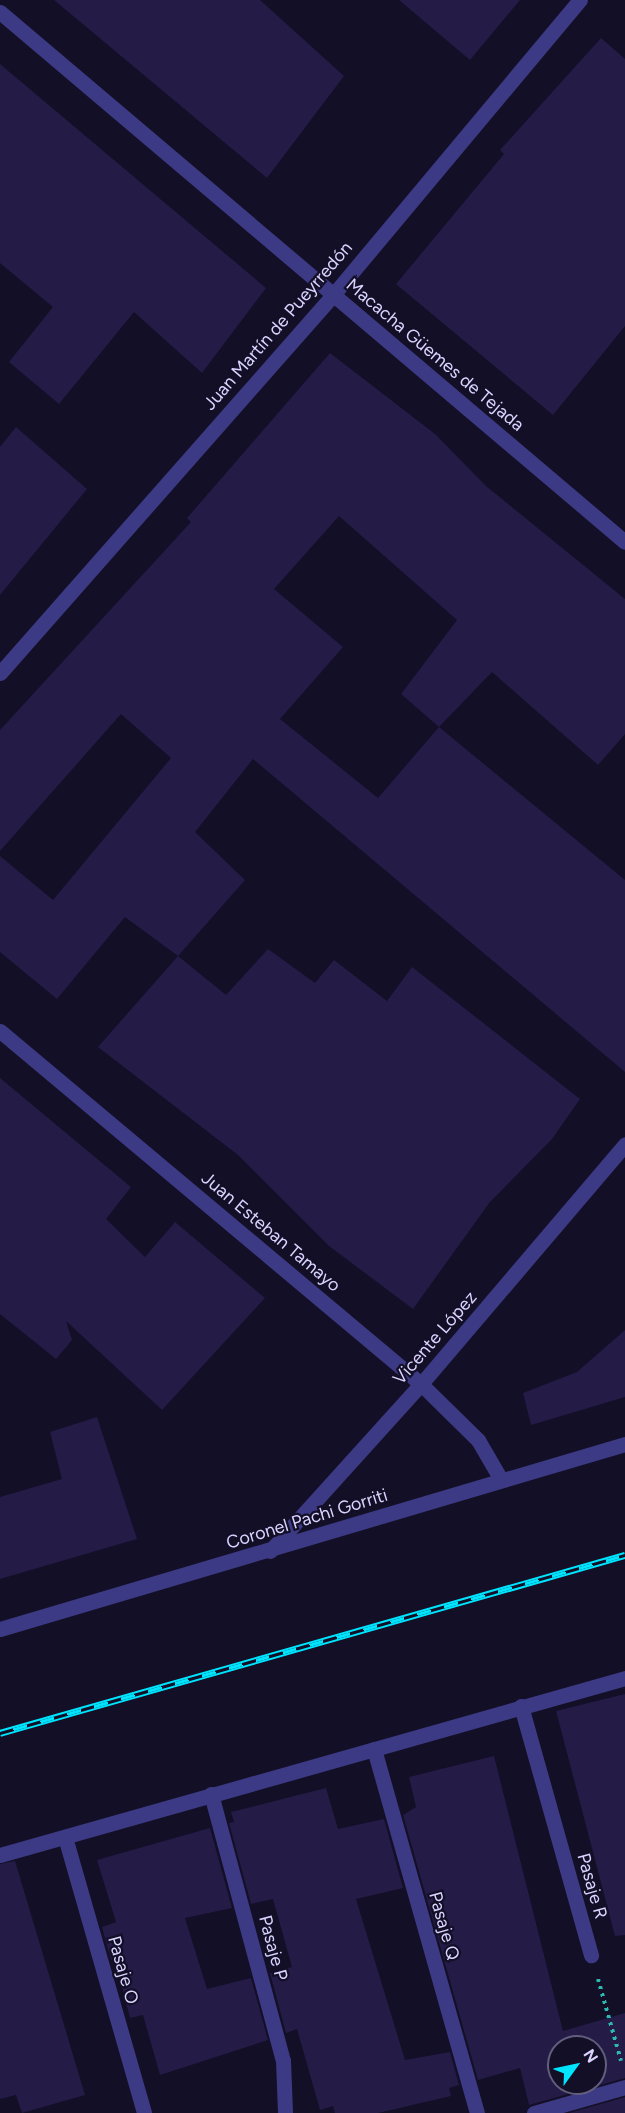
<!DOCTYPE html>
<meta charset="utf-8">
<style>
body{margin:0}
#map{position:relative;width:625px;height:2113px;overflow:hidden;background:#130f26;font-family:Figtree,sans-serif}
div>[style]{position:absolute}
.building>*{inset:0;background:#241b47}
.path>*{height:4px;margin-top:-2px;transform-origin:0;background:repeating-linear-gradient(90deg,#2fb8b0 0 3px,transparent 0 7.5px)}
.service>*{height:15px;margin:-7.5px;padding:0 7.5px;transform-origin:7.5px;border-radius:7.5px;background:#3d3a85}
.minor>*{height:15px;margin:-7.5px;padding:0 7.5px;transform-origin:7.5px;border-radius:7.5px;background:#3d3a85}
.rail>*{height:7px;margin-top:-3.5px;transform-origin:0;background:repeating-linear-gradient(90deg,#130f26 0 14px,#00e5ff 0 28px);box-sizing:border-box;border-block:2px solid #00e5ff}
span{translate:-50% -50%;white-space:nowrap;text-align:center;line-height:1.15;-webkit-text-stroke:4.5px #130f26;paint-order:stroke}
.street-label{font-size:18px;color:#d9d4ff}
.north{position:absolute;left:547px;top:2035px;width:60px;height:60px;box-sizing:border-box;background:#130f26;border:2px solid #625e7d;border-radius:50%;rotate:57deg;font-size:16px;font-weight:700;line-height:24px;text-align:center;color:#d9d4ff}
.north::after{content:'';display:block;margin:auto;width:21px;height:27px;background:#00e5ff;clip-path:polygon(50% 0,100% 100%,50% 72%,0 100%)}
</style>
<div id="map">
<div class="building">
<div style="clip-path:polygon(54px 0,260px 0,344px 76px,267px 178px)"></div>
<div style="clip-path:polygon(399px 0,520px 0,470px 60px)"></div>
<div style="clip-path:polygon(601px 38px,625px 59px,625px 326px,553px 415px,396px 284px,504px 154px,500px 150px)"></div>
<div style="clip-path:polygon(0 64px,266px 288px,202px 373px,134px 312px,59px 404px,9px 362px,53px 307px,0 263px)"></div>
<div style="clip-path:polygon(evenodd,330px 353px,435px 434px,486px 486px,625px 599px,625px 734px,598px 765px,492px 672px,439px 727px,625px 880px,625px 1072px,253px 759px,195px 832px,245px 880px,178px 956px,125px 917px,57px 999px,0 952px,0 856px,53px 900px,171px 758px,121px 714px,0 851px,0 730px,191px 522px,187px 518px,330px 353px,339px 516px,457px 620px,401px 694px,439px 727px,378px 798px,280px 719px,343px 647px,274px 589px,339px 516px)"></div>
<div style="clip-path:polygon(16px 427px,87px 489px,0 595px,0 447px)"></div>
<div style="clip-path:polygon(268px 949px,315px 983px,334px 960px,387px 1001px,412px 967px,580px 1099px,552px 1139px,490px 1202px,413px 1309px,329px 1246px,238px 1155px,98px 1047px,178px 956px,226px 995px)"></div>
<div style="clip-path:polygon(0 1078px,131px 1187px,106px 1219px,145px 1257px,175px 1222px,265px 1298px,162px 1410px,66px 1321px,72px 1340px,56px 1359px,0 1314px)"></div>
<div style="clip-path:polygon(625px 1330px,625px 1397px,531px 1425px,523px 1393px,577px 1372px)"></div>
<div style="clip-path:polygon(97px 1417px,137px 1539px,0 1579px,0 1497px,62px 1479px,50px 1432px)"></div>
<div style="clip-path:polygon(625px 1694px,625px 1935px,615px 1936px,556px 1711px)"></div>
<div style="clip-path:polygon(evenodd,494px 1756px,563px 2031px,625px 2013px,625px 2078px,529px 2105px,520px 2068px,478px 2080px,403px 1815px,416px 1807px,409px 1777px,494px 1756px,559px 2047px,595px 2047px,595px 2083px,559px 2083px,559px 2047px)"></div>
<div style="clip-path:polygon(326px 1788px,338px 1829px,384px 1819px,403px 1888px,356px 1899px,405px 2060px,450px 2052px,459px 2085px,449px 2088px,451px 2096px,378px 2113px,335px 2113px,333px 2106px,320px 2110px,297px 2029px,286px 2033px,270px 1973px,292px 1967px,273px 1899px,251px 1904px,229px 1823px,234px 1822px,231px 1812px)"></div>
<div style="clip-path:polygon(210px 1828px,232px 1908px,185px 1918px,207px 1989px,251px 1978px,268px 2040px,160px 2075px,143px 2015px,130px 2018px,115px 1959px,111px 1960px,102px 1927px,116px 1922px,97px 1860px)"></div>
<div style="clip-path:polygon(15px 1861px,85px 2095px,22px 2113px,16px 2095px,0 2099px,0 1864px)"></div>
<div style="clip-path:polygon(625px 2097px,625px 2113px,569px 2113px)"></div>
</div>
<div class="path">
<div style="left:598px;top:1979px;width:85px;rotate:74.3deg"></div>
</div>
<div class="service">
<div style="left:521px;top:1706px;width:259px;rotate:74.3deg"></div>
<div style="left:374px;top:1749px;width:378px;rotate:74.2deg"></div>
<div style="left:211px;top:1794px;width:276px;rotate:74.9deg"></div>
<div style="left:283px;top:2060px;width:53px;rotate:87.8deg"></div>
<div style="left:65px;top:1837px;width:287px;rotate:74deg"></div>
</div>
<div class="minor">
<div style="left:0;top:12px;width:819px;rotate:40.3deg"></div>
<div style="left:0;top:673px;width:504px;rotate:-48.62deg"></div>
<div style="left:333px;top:295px;width:385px;rotate:-50.1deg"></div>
<div style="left:0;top:1031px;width:549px;rotate:39.98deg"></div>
<div style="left:421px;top:1384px;width:80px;rotate:44.5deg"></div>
<div style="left:478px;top:1440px;width:44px;rotate:59.9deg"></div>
<div style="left:270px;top:1551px;width:225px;rotate:-47.9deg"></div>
<div style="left:421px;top:1384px;width:315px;rotate:-49.6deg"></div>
<div style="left:0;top:1629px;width:652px;rotate:-16.49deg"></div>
<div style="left:0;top:1855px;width:650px;rotate:-15.81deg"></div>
<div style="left:534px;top:2113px;width:95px;rotate:-15.9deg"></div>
</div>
<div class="rail">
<div style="left:0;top:1733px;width:650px;rotate:-15.9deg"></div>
</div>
<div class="street-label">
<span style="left:278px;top:326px;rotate:-49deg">Juan Martín de Pueyrredón</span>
<span style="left:435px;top:355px;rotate:40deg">Macacha Güemes de Tejada</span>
<span style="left:271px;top:1232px;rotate:40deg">Juan Esteban Tamayo</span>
<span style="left:435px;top:1338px;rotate:-49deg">Vicente López</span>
<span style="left:307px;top:1519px;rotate:-17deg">Coronel Pachi Gorriti</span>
<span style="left:592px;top:1886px;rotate:74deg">Pasaje R</span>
<span style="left:444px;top:1926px;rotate:74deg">Pasaje Q</span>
<span style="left:273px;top:1948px;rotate:75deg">Pasaje P</span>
<span style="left:123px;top:1970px;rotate:74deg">Pasaje O</span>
</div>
<div class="north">N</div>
</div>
